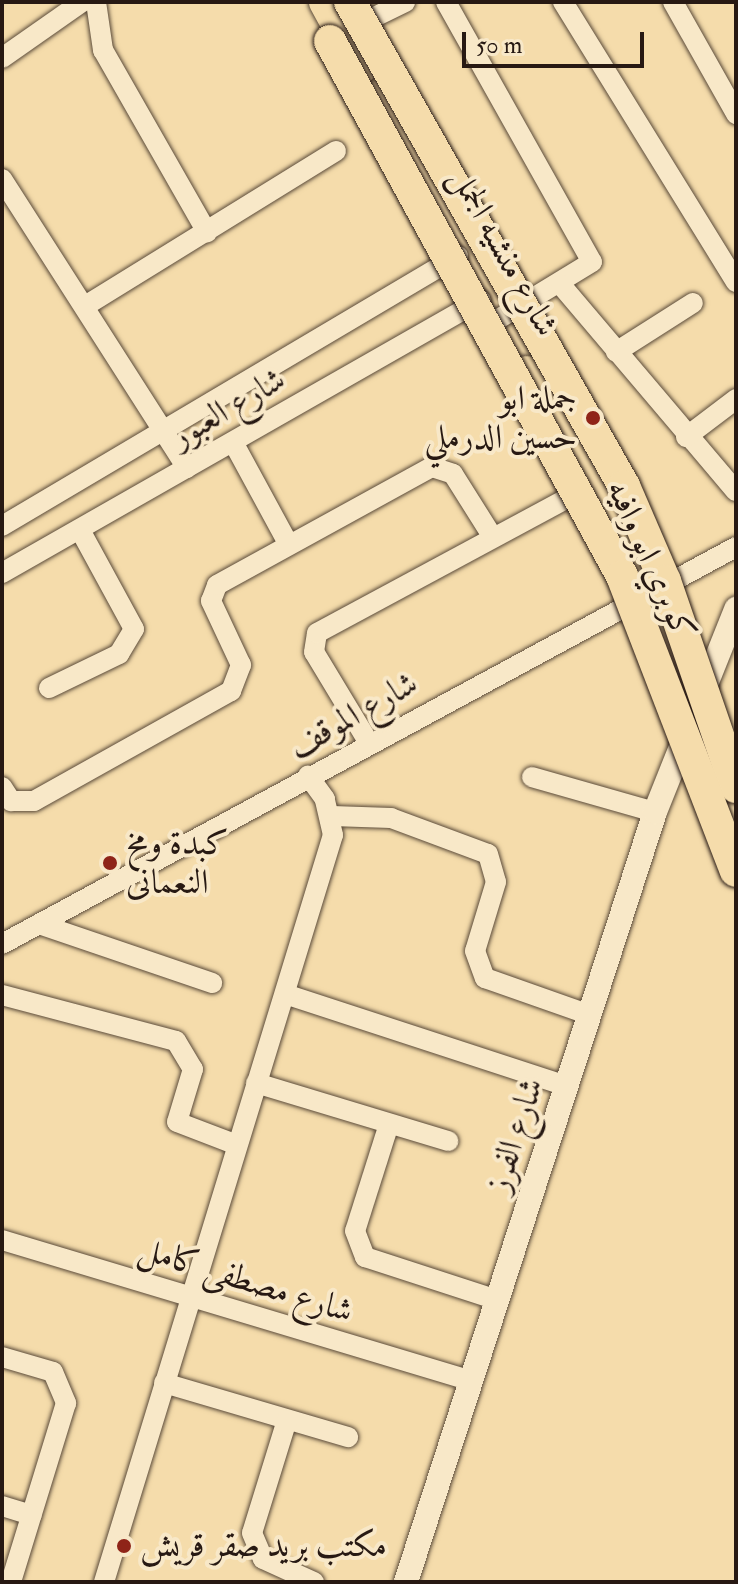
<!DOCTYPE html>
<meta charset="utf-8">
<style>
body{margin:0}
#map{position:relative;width:738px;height:1584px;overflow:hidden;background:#f5dcab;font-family:"IM FELL Double Pica",Amiri,serif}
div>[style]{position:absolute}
.roads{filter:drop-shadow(0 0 2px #5a4a39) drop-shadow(0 0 2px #5a4a39)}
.minor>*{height:20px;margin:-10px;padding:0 10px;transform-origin:10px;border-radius:10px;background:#f8e8c8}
.tertiary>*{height:24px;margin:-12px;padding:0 12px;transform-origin:12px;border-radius:12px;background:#f8e8c8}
.primary>*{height:32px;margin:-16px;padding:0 16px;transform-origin:16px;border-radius:16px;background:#f5dcab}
.bridges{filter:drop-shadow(0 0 2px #271913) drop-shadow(0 0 2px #271913)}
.primary-bridge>*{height:32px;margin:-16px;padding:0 16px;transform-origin:16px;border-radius:16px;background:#f5dcab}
.dots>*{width:22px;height:22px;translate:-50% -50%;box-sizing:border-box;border:4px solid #f8e8c8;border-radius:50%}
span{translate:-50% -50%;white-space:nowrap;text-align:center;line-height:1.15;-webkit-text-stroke:8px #f8e8c8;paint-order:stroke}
.street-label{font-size:34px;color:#271913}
.poi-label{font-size:34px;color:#271913}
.right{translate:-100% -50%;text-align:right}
.left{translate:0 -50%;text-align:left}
.frame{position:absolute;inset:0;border:4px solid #271913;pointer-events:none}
.scale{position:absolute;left:462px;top:32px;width:182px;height:36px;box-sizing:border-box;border:4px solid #271913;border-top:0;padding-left:10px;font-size:24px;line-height:28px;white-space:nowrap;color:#271913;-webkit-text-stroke:6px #f8e8c8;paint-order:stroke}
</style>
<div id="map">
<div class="roads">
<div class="minor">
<div style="left:96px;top:2px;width:49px;rotate:81.7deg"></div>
<div style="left:103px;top:50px;width:210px;rotate:60.3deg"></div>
<div style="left:446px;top:2px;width:298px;rotate:60.7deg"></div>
<div style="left:592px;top:262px;width:111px;rotate:148.6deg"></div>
<div style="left:563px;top:2px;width:329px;rotate:58.3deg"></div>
<div style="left:673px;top:2px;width:129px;rotate:60.6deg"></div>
<div style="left:354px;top:27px;width:57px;rotate:-26.1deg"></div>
<div style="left:2px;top:58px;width:98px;rotate:-35deg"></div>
<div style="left:2px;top:179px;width:343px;rotate:57.4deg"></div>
<div style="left:561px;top:285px;width:270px;rotate:49.7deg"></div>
<div style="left:85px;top:306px;width:295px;rotate:-31.7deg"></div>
<div style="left:616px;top:352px;width:91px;rotate:-32.5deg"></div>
<div style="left:686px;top:437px;width:63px;rotate:-37.2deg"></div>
<div style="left:233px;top:442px;width:117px;rotate:61.5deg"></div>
<div style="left:2px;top:526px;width:530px;rotate:-30.63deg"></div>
<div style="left:2px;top:573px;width:551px;rotate:-29.68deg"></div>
<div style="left:49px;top:688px;width:78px;rotate:-25.9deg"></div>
<div style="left:119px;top:654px;width:29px;rotate:-59deg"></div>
<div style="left:134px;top:629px;width:113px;rotate:-118.6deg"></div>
<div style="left:369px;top:743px;width:106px;rotate:-121.1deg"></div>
<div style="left:314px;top:652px;width:19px;rotate:-81deg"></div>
<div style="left:317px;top:633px;width:306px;rotate:-28.3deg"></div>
<div style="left:532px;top:777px;width:128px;rotate:15.9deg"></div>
<div style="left:2px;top:787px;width:17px;rotate:57deg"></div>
<div style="left:11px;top:801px;width:23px"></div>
<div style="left:34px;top:801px;width:226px;rotate:-29.2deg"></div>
<div style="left:231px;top:691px;width:28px;rotate:-69deg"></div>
<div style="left:241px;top:665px;width:71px;rotate:-115.1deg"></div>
<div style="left:211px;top:601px;width:17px;rotate:-69deg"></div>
<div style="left:217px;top:585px;width:245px;rotate:-28.8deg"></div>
<div style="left:432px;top:467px;width:22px;rotate:18deg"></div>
<div style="left:453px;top:474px;width:73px;rotate:57.8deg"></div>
<div style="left:332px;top:816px;width:59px;rotate:1.9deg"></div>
<div style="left:391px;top:818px;width:103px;rotate:20.4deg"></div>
<div style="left:488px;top:854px;width:29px;rotate:74deg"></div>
<div style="left:496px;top:882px;width:72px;rotate:106.9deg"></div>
<div style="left:475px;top:951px;width:29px;rotate:70deg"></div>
<div style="left:485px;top:978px;width:111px;rotate:19.4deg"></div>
<div style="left:39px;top:924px;width:183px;rotate:18.8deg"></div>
<div style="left:2px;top:944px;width:834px;rotate:-28.41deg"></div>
<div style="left:285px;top:994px;width:297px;rotate:18.1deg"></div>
<div style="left:2px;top:995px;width:180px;rotate:14.8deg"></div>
<div style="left:176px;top:1041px;width:33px;rotate:59deg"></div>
<div style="left:193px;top:1069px;width:55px;rotate:106.8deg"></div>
<div style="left:177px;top:1122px;width:64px;rotate:21deg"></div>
<div style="left:256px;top:1083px;width:201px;rotate:16.8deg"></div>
<div style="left:389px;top:1124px;width:112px;rotate:107.6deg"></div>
<div style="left:355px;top:1231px;width:28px;rotate:69deg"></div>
<div style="left:365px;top:1257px;width:139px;rotate:18deg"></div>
<div style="left:2px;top:1240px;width:490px;rotate:16.7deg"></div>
<div style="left:2px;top:1357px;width:53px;rotate:16.4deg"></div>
<div style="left:53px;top:1372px;width:34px;rotate:67deg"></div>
<div style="left:66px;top:1403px;width:187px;rotate:107.1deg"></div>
<div style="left:164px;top:1383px;width:192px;rotate:16.4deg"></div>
<div style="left:287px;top:1420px;width:118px;rotate:107.2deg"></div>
<div style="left:252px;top:1533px;width:28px;rotate:67deg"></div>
<div style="left:263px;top:1559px;width:56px;rotate:24.3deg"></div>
<div style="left:2px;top:1506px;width:31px;rotate:17deg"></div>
<div style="left:104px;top:1582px;width:781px;rotate:-72.96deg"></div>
<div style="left:333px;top:835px;width:37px;rotate:-103deg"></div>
<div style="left:325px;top:799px;width:29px;rotate:-126deg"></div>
</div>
<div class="tertiary">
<div style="left:406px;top:1582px;width:809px;rotate:-72.08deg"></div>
<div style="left:655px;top:812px;width:219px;rotate:-68.2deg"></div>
</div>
<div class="primary">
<div style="left:325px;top:2px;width:75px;rotate:61.4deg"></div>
<div style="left:527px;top:372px;width:250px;rotate:61.3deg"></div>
<div style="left:647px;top:591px;width:120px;rotate:67.9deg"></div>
</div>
</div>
<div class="bridges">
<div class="primary-bridge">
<div style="left:350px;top:2px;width:556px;rotate:60.49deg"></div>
<div style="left:624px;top:486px;width:103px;rotate:66.7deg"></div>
<div style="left:665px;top:581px;width:218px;rotate:71deg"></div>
<div style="left:330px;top:41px;width:609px;rotate:61.37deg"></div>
<div style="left:622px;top:576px;width:316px;rotate:68.9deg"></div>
</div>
</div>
<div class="dots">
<div style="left:593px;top:418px;background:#8f2418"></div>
<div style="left:110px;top:863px;background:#8f2418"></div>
<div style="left:124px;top:1546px;background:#8f2418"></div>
</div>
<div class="street-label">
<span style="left:504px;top:252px;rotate:61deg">شارع منشيه الجمل</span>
<span style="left:228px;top:408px;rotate:-30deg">شارع العبور</span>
<span style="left:651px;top:560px;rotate:66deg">كوبري ابو وافيه</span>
<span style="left:353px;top:715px;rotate:-29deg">شارع الموقف</span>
<span style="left:515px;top:1135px;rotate:-72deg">شارع الفرز</span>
<span style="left:246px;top:1280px;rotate:17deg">شارع مصطفى كامل</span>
</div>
<div class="poi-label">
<span class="right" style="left:577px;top:418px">جملة ابو<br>حسين الدرملي</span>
<span class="left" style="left:126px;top:863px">كبدة ومخ<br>النعمانى</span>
<span class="left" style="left:140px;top:1546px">مكتب بريد صقر قريش</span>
</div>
<div class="frame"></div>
<div class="scale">50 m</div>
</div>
